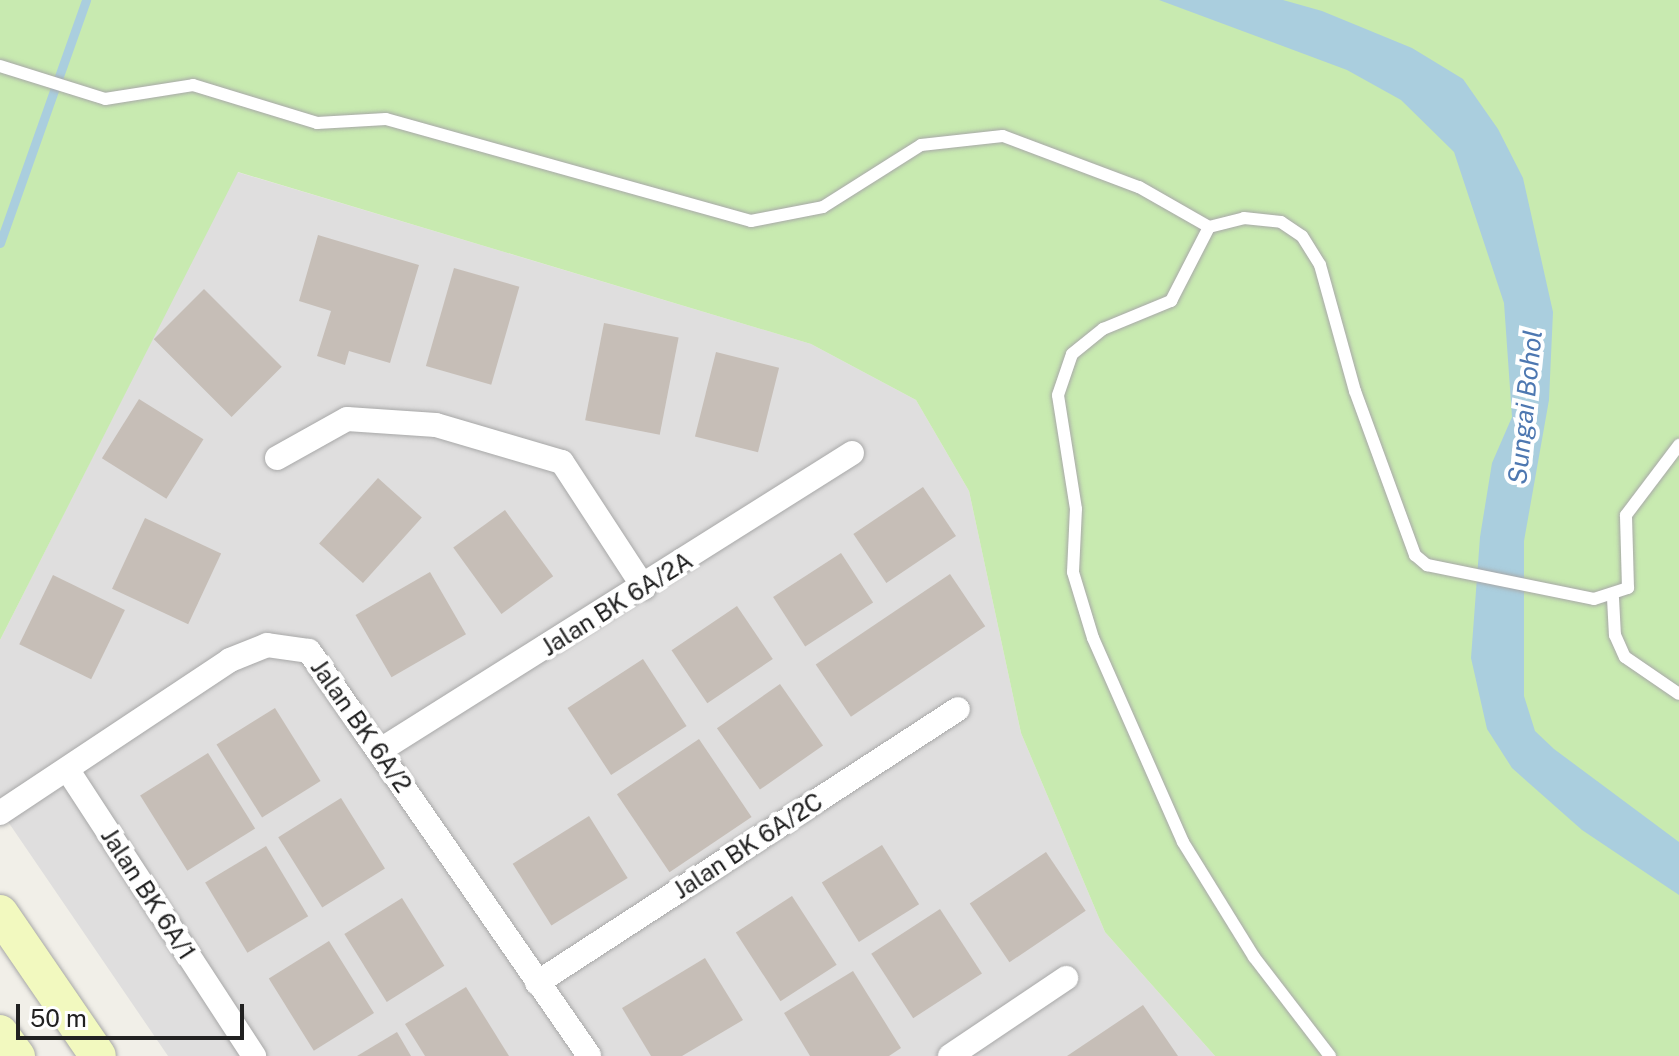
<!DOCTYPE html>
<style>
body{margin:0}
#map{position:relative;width:1679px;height:1056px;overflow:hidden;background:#f1efe8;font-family:"Public Sans",sans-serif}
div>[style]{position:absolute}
.residential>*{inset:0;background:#dfdede}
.grass>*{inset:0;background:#c8eab0}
.water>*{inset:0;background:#aacede}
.stream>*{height:9px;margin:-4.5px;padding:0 4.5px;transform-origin:4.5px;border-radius:4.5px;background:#aacede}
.building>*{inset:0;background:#c6beb7;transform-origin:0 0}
.roads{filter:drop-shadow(0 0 2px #a8a8a8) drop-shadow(0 0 2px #a8a8a8)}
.lane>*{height:12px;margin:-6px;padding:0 6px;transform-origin:6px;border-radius:6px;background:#fff}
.street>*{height:24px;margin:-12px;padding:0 12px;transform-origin:12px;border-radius:12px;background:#fff}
.secondary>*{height:36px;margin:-18px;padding:0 18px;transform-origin:18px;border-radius:18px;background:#f2f9bf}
span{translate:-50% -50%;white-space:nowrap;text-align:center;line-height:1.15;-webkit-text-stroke:8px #fff;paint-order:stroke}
.street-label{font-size:24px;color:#212121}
.water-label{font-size:26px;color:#4e78b1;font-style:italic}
.scale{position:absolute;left:16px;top:1004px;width:228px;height:36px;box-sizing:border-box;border:4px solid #212121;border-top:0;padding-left:10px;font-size:24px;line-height:28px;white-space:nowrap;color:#212121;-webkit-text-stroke:6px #fff;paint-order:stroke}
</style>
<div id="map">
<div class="residential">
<div style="clip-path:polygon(237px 172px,811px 344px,916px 400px,969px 491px,1021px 733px,1105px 932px,1215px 1056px,168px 1056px,0 810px,0 640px)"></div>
</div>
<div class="grass">
<div style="clip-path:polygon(0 0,1679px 0,1679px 1056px,1215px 1056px,1105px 932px,1021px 733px,969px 491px,916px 400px,811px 344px,238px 172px,0 640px)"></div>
</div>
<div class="water">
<div style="clip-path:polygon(1159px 0,1283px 0,1322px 11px,1412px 48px,1463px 79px,1498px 129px,1523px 178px,1553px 312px,1549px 400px,1524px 541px,1524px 696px,1535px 731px,1554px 749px,1679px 842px,1679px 895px,1582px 830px,1512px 768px,1487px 729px,1471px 658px,1480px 537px,1492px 463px,1512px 417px,1504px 303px,1454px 152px,1401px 100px,1347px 70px)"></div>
</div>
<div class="stream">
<div style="left:0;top:243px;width:258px;rotate:-70.5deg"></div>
</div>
<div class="building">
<div style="clip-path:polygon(318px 235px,419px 265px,390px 363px,349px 351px,345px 365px,317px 356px,331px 311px,299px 301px)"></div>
<div style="left:454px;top:268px;width:68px;height:102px;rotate:16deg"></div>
<div style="left:204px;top:289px;width:110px;height:71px;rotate:45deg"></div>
<div style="left:604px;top:323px;width:76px;height:99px;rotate:11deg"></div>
<div style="left:716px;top:352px;width:65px;height:87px;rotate:14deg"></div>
<div style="left:139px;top:399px;width:76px;height:70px;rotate:32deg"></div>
<div style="left:378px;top:478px;width:59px;height:88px;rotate:42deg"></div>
<div style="left:923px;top:487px;width:59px;height:84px;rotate:56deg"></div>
<div style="left:505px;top:510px;width:82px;height:64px;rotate:54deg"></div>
<div style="left:145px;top:518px;width:84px;height:78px;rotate:25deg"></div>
<div style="left:841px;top:553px;width:59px;height:81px;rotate:57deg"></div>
<div style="left:430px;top:572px;width:72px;height:86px;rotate:60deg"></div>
<div style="left:950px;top:574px;width:63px;height:162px;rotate:56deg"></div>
<div style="left:53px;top:575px;width:80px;height:77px;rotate:26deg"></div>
<div style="left:737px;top:606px;width:64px;height:79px;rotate:56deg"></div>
<div style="left:643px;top:659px;width:80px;height:90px;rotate:57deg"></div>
<div style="left:780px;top:684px;width:75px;height:77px;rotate:55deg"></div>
<div style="left:275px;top:708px;width:86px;height:69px;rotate:58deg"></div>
<div style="left:699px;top:739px;width:94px;height:99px;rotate:56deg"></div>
<div style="left:208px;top:753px;width:89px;height:80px;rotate:58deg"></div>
<div style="left:341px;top:798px;width:83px;height:74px;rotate:58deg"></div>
<div style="left:589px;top:816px;width:73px;height:90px;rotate:58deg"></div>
<div style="left:882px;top:845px;width:70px;height:71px;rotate:58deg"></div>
<div style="left:266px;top:846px;width:82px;height:71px;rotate:59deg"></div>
<div style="left:1046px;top:852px;width:71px;height:92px;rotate:56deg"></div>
<div style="left:792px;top:896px;width:82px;height:67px;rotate:57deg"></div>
<div style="left:402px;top:898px;width:80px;height:68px;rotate:58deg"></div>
<div style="left:940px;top:909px;width:77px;height:82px;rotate:57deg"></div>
<div style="left:329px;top:941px;width:85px;height:71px;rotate:58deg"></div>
<div style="clip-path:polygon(705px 958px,743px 1020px,682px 1056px,651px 1056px,622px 1008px)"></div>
<div style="clip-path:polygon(853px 971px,901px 1048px,889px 1056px,810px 1056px,784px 1013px)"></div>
<div style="clip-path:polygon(466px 987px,509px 1056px,425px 1056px,405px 1024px)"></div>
<div style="clip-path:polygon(1143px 1005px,1178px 1056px,1067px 1056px)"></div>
<div style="clip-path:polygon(397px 1032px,411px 1056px,357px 1056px)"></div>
</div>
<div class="roads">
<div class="lane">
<div style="left:0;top:66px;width:110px;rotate:17.4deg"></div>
<div style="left:105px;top:99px;width:89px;rotate:-9deg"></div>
<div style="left:193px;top:85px;width:130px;rotate:17deg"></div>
<div style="left:317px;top:123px;width:69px;rotate:-3.3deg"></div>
<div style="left:386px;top:119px;width:379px;rotate:15.6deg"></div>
<div style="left:751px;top:221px;width:73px;rotate:-11deg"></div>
<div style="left:823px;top:207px;width:116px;rotate:-32.3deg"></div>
<div style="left:921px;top:145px;width:82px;rotate:-6.3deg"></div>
<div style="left:1003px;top:136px;width:145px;rotate:20.6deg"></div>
<div style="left:1139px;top:187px;width:81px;rotate:29.7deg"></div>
<div style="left:1613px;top:598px;width:37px;rotate:87deg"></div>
<div style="left:1615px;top:635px;width:24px;rotate:66deg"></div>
<div style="left:1625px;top:657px;width:65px;rotate:34.4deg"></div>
<div style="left:1330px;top:1056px;width:125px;rotate:-127.5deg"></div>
<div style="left:1254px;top:957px;width:135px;rotate:-121.7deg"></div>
<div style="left:1183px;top:842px;width:223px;rotate:-113.8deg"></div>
<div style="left:1093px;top:638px;width:69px;rotate:-106.9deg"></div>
<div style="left:1073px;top:572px;width:63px;rotate:-87.3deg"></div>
<div style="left:1076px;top:509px;width:115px;rotate:-99deg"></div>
<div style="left:1058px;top:395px;width:43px;rotate:-71.1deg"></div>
<div style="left:1072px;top:354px;width:40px;rotate:-39deg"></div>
<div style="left:1103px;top:329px;width:74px;rotate:-22.4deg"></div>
<div style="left:1171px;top:301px;width:83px;rotate:-62.8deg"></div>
<div style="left:1209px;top:227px;width:36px;rotate:-14deg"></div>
<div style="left:1244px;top:218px;width:37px;rotate:6deg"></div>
<div style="left:1281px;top:222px;width:25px;rotate:34deg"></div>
<div style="left:1302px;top:236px;width:34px;rotate:58deg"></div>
<div style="left:1320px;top:265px;width:131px;rotate:74.5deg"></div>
<div style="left:1355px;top:391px;width:175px;rotate:69.9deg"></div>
<div style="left:1415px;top:555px;width:16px;rotate:40deg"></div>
<div style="left:1427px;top:565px;width:170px;rotate:11.5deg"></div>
<div style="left:1594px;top:599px;width:36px;rotate:-18deg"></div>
<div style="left:1628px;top:588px;width:73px;rotate:-91.6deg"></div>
<div style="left:1626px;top:515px;width:88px;rotate:-52.9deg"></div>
</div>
<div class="street">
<div style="left:277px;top:458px;width:80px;rotate:-29.1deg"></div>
<div style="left:347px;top:419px;width:89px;rotate:3.9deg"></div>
<div style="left:436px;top:425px;width:131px;rotate:16.4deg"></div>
<div style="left:562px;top:462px;width:150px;rotate:56.9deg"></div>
<div style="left:379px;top:751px;width:559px;rotate:-32.21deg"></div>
<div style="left:69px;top:772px;width:339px;rotate:56.9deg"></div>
<div style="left:0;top:813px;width:276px;rotate:-33.6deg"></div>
<div style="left:230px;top:660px;width:40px;rotate:-22deg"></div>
<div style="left:267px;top:645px;width:42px;rotate:8.1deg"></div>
<div style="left:309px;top:651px;width:492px;rotate:55.3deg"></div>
<div style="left:537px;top:983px;width:502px;rotate:-33.06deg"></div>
<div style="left:950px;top:1056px;width:140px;rotate:-33.9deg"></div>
</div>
<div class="secondary">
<div style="left:0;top:913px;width:173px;rotate:55.6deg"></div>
<div style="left:0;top:1033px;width:29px;rotate:54deg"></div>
</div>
</div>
<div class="street-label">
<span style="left:617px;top:604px;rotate:-32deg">Jalan BK 6A/2A</span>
<span style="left:361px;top:726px;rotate:55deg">Jalan BK 6A/2</span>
<span style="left:748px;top:846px;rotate:-33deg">Jalan BK 6A/2C</span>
<span style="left:148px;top:894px;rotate:57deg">Jalan BK 6A/1</span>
</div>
<div class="water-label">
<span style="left:1525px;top:407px;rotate:-84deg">Sungai Bohol</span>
</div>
<div class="scale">50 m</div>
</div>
